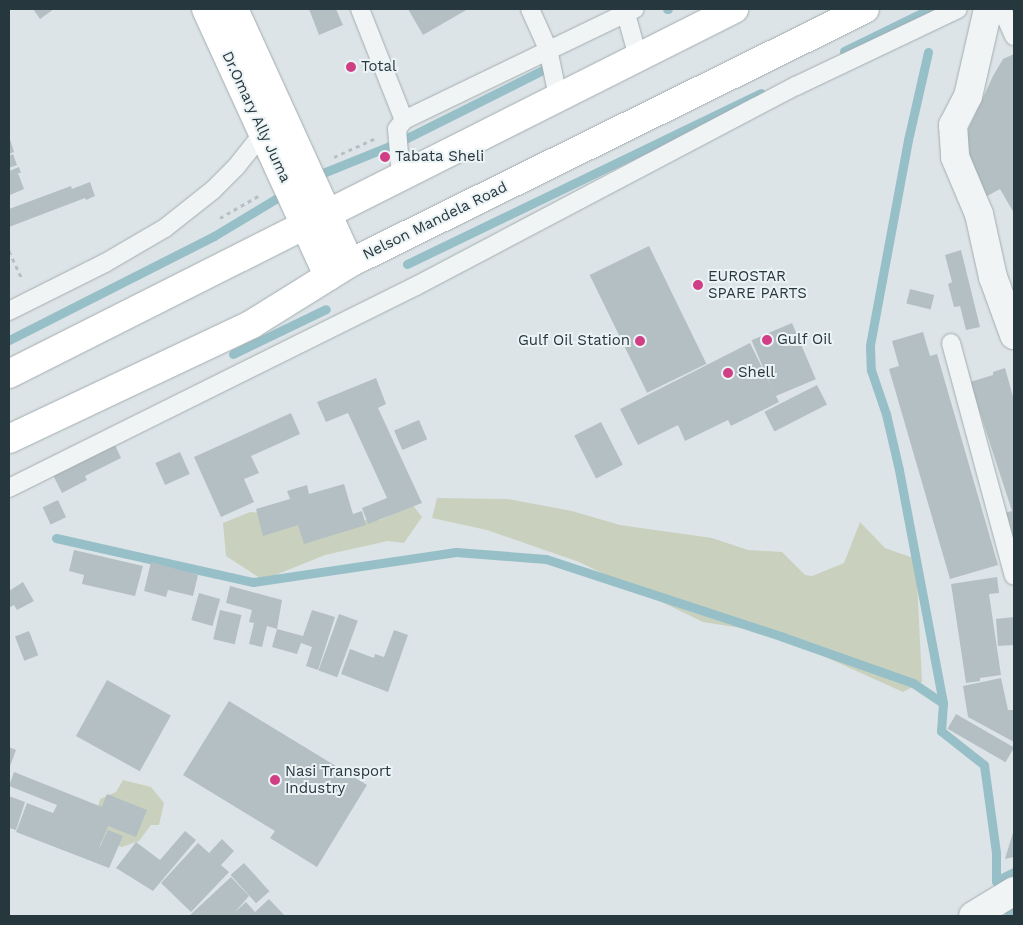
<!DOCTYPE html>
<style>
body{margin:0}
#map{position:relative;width:1023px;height:925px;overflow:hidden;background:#dde4e7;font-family:"Work Sans",sans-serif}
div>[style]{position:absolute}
.green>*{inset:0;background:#c9d1be}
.stream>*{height:9px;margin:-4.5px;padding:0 4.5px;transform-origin:4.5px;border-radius:4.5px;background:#97bfc8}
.building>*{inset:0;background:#b4bfc4;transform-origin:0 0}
.path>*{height:3px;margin-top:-1.5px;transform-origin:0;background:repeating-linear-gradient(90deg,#b7bfc2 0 4px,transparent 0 8px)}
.roads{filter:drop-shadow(0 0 1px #a2adb1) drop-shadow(0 0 1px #a2adb1)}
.service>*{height:18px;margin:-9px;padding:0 9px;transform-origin:9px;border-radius:9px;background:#f0f4f5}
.minor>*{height:28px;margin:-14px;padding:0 14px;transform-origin:14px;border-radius:14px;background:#f0f4f5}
.secondary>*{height:28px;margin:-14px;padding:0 14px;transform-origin:14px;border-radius:14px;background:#fff}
.primary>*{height:28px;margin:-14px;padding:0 14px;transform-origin:14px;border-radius:14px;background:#fff}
.dots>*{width:14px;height:14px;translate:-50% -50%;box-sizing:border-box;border:2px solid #ecf3f5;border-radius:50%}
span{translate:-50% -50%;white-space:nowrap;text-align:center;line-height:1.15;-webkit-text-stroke:4px #ecf3f5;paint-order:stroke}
.poi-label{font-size:15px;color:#26373e}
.left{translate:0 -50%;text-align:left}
.right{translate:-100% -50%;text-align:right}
.street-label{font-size:15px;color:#26373e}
.frame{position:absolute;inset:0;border:10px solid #26373e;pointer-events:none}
</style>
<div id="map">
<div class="green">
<div style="clip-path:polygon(437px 498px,508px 499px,572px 511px,620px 525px,712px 538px,748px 550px,782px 552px,805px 575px,812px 576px,844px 563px,860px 522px,885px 548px,916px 559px,922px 682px,903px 692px,772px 633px,703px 622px,579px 562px,487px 530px,432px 518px)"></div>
<div style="clip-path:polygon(412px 504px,422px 517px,404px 543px,388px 541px,325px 555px,263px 580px,226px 556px,223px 523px,250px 512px,341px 520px,380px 520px)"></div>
<div style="clip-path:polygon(123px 780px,151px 787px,164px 803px,159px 825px,151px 825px,139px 841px,122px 847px,107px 844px,91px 835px,100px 799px,116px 792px)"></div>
</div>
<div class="stream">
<div style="left:667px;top:9px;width:1px"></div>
<div style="left:844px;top:51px;width:96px;rotate:-26deg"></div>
<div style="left:928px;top:52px;width:90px;rotate:102.8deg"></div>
<div style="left:908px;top:140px;width:209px;rotate:100.5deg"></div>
<div style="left:870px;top:346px;width:24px;rotate:88deg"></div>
<div style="left:871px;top:370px;width:46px;rotate:71.2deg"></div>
<div style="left:886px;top:414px;width:57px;rotate:76.9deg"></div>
<div style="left:899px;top:470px;width:237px;rotate:79.3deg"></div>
<div style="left:943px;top:703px;width:28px;rotate:94deg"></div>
<div style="left:941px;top:731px;width:55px;rotate:38.3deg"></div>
<div style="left:984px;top:765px;width:89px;rotate:82.2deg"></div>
<div style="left:996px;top:853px;width:28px;rotate:90deg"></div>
<div style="left:996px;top:881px;width:20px;rotate:-27deg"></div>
<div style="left:313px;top:177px;width:91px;rotate:-22deg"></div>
<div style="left:397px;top:143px;width:163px;rotate:-26.6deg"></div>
<div style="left:407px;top:264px;width:393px;rotate:-25.8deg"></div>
<div style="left:9px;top:340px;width:230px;rotate:-26.9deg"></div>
<div style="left:214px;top:236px;width:85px;rotate:-31.1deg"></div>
<div style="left:233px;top:354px;width:103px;rotate:-25.8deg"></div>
<div style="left:56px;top:538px;width:202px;rotate:12.6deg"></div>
<div style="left:253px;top:582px;width:205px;rotate:-8.4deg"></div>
<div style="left:456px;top:552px;width:90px;rotate:4.4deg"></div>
<div style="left:546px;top:559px;width:250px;rotate:18.2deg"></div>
<div style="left:783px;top:637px;width:138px;rotate:19.5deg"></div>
<div style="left:913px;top:683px;width:36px;rotate:34deg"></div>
<div style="left:1009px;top:912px;width:6px;rotate:45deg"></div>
</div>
<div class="building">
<div style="clip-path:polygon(33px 9px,54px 9px,40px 19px)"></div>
<div style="clip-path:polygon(309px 9px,336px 9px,343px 25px,319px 35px)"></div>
<div style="clip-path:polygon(408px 9px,468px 9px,423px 35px)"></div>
<div style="clip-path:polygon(1014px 54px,1014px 213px,1000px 189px,980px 200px,959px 149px,993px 76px,1003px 59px)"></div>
<div style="clip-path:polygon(9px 136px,14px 152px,9px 154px)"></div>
<div style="clip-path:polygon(13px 154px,17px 165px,9px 168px,9px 156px)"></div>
<div style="clip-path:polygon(19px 167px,21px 173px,18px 173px,24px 189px,10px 195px,9px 171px)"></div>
<div style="clip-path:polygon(90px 182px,95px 196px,86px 200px,85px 198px,9px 227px,9px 209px,71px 186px,72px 189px)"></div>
<div style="left:649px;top:246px;width:131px;height:66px;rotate:64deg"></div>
<div style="clip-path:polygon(961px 250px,980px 327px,966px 330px,960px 306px,954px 307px,948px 284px,952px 282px,945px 255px)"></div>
<div style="left:910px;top:289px;width:25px;height:15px;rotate:14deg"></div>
<div style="left:792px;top:323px;width:61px;height:44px;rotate:67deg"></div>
<div style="clip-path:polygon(923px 332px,930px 356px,937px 354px,998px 565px,950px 579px,889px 369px,899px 366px,892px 341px)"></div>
<div style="clip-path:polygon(750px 343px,779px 402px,731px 426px,728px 420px,685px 441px,678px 425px,638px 445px,620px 409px)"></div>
<div style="clip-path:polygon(1005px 368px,1014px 400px,1014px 549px,1004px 513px,1012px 511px,970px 382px,993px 375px,993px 372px)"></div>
<div style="clip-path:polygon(376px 378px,386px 404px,378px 408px,422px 503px,368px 524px,362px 508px,387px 498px,348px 413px,326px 422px,317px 402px)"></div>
<div style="left:817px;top:385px;width:22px;height:59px;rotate:63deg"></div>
<div style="clip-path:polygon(291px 413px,300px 434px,251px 456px,259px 473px,244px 479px,254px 502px,221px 517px,194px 457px)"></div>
<div style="left:419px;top:420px;width:21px;height:27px;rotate:67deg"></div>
<div style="left:601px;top:422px;width:48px;height:30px;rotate:63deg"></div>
<div style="clip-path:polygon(115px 445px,121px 458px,85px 476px,87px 480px,62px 493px,53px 475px)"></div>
<div style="left:180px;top:452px;width:24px;height:27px;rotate:66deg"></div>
<div style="clip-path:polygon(344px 484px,353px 514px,362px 511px,366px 525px,304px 544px,298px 525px,263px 536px,256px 509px,290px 499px,287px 491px,307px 485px,309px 494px)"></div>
<div style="left:58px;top:500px;width:19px;height:17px;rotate:65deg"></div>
<div style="clip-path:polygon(74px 550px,143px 566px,135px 596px,82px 584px,84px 575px,69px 571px)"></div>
<div style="clip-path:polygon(151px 562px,198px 575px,193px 596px,168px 590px,166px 597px,144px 591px)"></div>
<div style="clip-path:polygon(997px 577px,999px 593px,989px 594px,1001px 675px,980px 678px,980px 681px,966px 683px,951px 584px)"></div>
<div style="clip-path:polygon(23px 582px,34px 601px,17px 610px,14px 605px,9px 608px,9px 591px)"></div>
<div style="clip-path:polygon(230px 586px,282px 600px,277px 629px,267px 626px,262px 647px,249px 644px,254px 623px,249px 622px,252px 610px,226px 603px)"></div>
<div style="left:199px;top:593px;width:22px;height:28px;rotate:16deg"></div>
<div style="left:220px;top:610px;width:22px;height:30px;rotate:13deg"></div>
<div style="clip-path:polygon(312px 610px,335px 617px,318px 670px,306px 666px,312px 647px,301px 643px,297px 654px,272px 647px,277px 629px,303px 636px)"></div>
<div style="left:339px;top:614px;width:20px;height:60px;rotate:20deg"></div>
<div style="clip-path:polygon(1014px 617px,1014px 645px,998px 646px,996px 619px)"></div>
<div style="clip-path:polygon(394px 630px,408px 635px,388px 692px,341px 674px,350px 649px,374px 658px,375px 654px,384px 657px)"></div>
<div style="left:29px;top:631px;width:26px;height:15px;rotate:69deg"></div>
<div style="clip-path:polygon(1001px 678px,1008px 710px,1014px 710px,1014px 742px,968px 717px,963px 686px)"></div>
<div style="left:107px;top:680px;width:73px;height:64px;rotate:29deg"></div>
<div style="clip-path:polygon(229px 701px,367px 785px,317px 867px,270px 838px,275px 831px,183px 775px)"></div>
<div style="left:956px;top:714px;width:67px;height:17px;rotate:30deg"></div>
<div style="clip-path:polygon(9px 747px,16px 750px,9px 769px)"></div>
<div style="clip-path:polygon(14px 772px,102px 807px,107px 794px,147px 810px,136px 837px,108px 826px,98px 851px,108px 830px,123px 836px,109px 868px,16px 832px,27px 803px,53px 813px,57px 805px,9px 786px)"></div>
<div style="clip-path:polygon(9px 796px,25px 802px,16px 830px,9px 828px)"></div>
<div style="clip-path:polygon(1014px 829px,1014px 857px,1005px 859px)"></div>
<div style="clip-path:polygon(185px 831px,196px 840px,153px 891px,116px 868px,136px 842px,160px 860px)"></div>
<div style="clip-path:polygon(222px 839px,234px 851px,221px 865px,229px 872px,191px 912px,161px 883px,198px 843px,209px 853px)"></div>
<div style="left:244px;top:863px;width:38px;height:18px;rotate:48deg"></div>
<div style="clip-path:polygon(231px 877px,249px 896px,235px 912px,246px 902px,255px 912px,269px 899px,285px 916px,189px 916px)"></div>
</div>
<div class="path">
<div style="left:334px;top:157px;width:44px;rotate:-24.2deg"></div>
<div style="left:220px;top:218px;width:46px;rotate:-29.9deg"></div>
<div style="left:9px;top:251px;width:29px;rotate:65deg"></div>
</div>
<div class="roads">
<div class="service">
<div style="left:360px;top:9px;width:119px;rotate:68.4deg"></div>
<div style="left:530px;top:9px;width:44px;rotate:65.8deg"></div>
<div style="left:548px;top:49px;width:49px;rotate:78.2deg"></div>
<div style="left:1002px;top:9px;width:30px;rotate:66deg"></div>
<div style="left:626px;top:14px;width:45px;rotate:74.4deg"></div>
<div style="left:401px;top:177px;width:48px;rotate:-94.8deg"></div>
<div style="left:397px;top:129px;width:11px;rotate:-52deg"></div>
<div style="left:404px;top:120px;width:256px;rotate:-25.7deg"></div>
<div style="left:9px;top:311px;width:107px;rotate:-26.6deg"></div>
<div style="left:105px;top:263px;width:69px;rotate:-30.3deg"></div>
<div style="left:165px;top:228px;width:61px;rotate:-38.4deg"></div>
<div style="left:213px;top:190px;width:33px;rotate:-45deg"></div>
<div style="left:236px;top:167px;width:43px;rotate:-51.5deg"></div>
<div style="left:951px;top:343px;width:241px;rotate:74.9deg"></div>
<div style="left:9px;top:488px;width:454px;rotate:-26.4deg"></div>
<div style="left:416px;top:286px;width:429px;rotate:-27.8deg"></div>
<div style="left:796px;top:86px;width:179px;rotate:-25.4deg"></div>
</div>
<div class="minor">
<div style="left:988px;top:9px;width:89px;rotate:102.9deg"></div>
<div style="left:968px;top:96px;width:33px;rotate:117deg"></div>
<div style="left:953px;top:125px;width:32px;rotate:86deg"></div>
<div style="left:955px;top:157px;width:62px;rotate:67.2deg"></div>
<div style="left:979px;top:214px;width:65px;rotate:77.5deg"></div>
<div style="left:993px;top:277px;width:62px;rotate:70.1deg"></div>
<div style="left:973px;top:916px;width:48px;rotate:-31.4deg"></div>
</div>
<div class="secondary">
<div style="left:206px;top:9px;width:294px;rotate:65.4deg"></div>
<div style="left:234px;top:9px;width:279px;rotate:65.5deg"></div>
</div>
<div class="primary">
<div style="left:9px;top:374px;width:812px;rotate:-26.72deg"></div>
<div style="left:9px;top:439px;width:269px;rotate:-25.3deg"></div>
<div style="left:252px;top:324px;width:115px;rotate:-31.9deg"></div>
<div style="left:350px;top:263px;width:574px;rotate:-26.25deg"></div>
</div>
</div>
<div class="dots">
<div style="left:351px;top:67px;background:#d03e85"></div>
<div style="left:385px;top:157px;background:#d03e85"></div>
<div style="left:698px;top:285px;background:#d03e85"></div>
<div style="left:767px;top:340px;background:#d03e85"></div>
<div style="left:640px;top:341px;background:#d03e85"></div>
<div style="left:728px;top:373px;background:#d03e85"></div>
<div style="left:275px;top:780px;background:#d03e85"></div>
</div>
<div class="poi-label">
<span class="left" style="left:361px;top:67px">Total</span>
<span class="left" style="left:395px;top:157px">Tabata Sheli</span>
<span class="left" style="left:708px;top:285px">EUROSTAR<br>SPARE PARTS</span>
<span class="left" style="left:777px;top:340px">Gulf Oil</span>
<span class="right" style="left:630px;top:341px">Gulf Oil Station</span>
<span class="left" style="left:738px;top:373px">Shell</span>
<span class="left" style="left:285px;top:780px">Nasi Transport<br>Industry</span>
</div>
<div class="street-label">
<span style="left:256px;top:117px;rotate:65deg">Dr.Omary Ally Juma</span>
<span style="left:435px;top:221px;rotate:-26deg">Nelson Mandela Road</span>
</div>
<div class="frame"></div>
</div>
